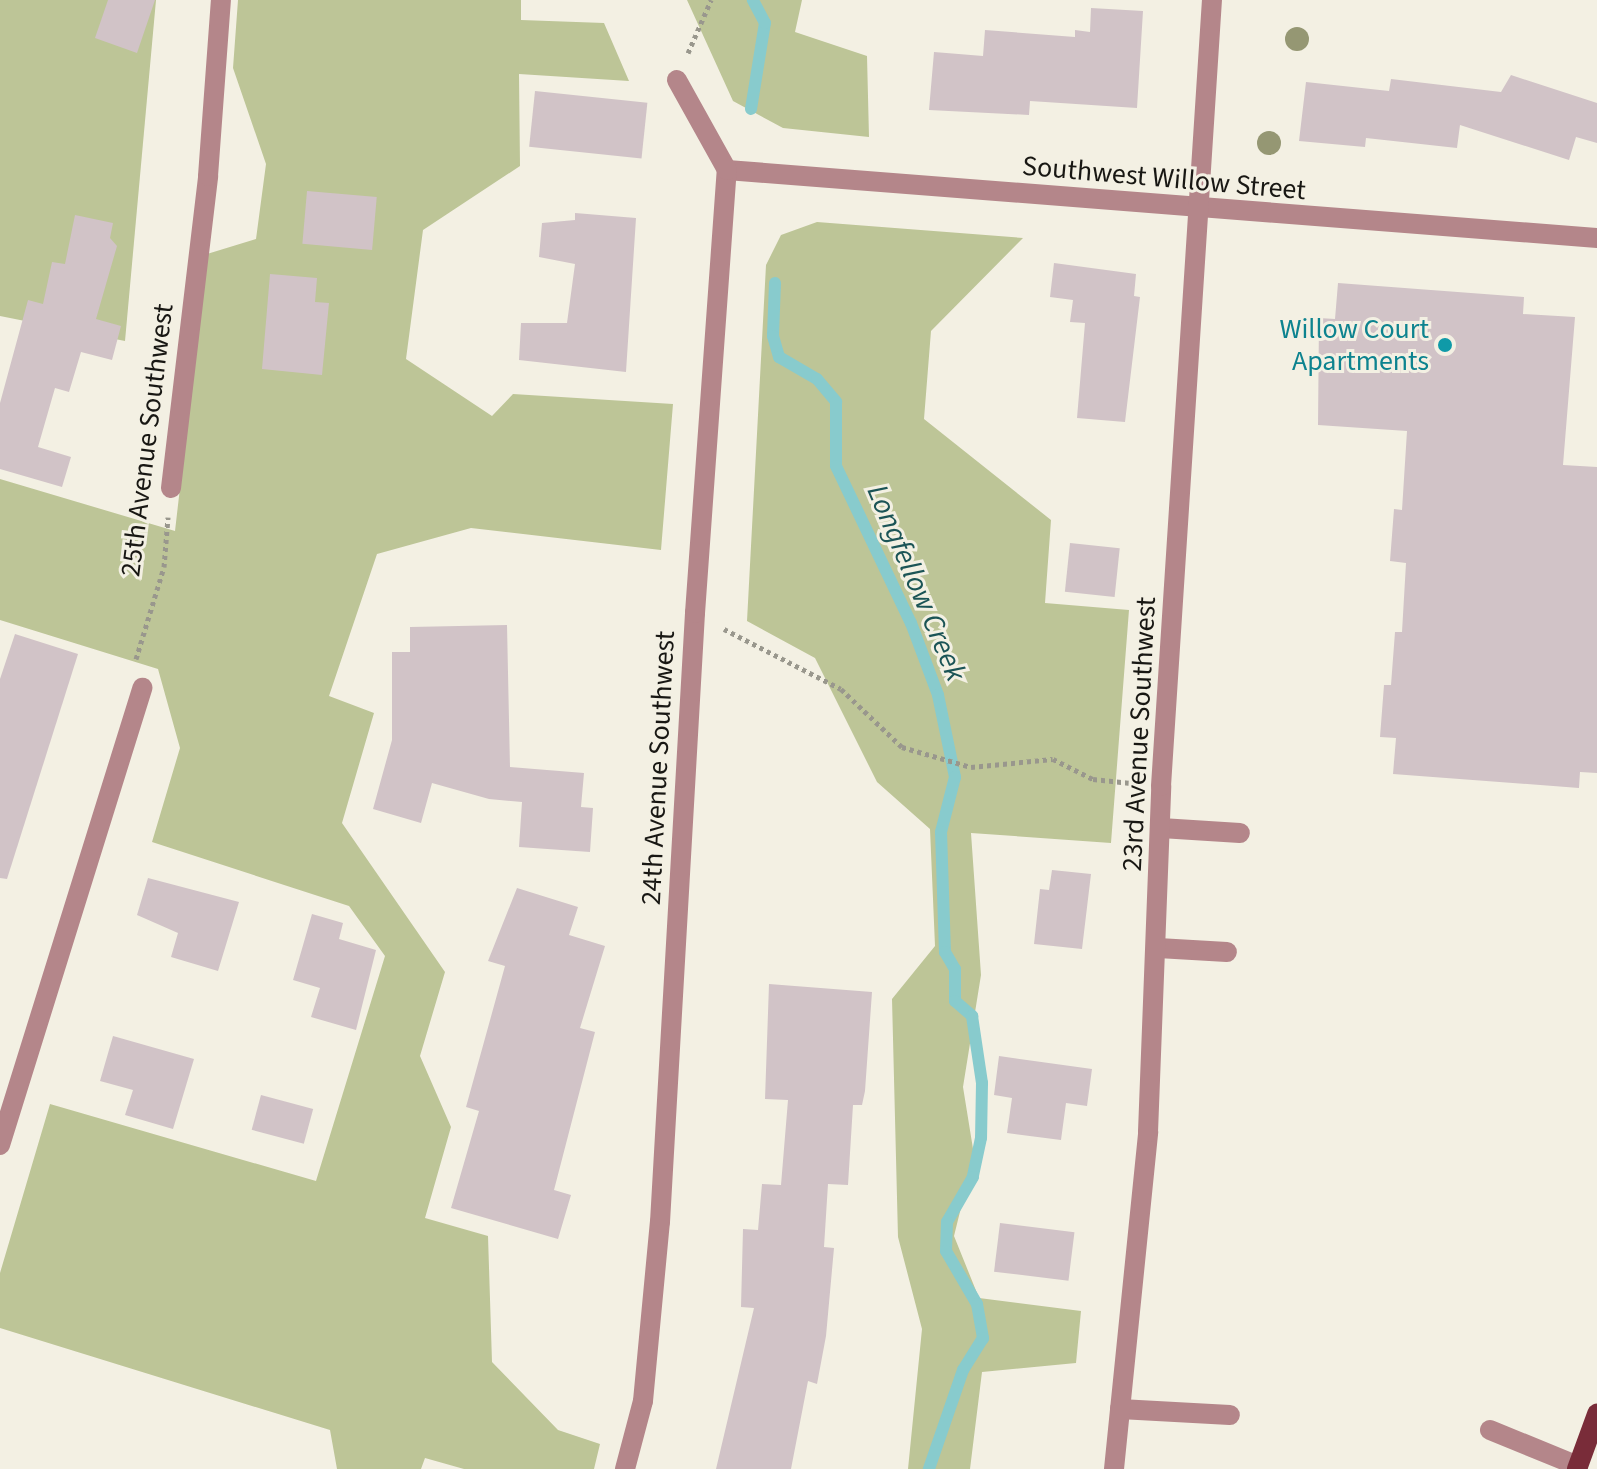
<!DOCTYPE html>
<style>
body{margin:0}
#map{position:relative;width:1597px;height:1469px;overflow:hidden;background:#f3f0e3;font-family:"Source Sans 3",sans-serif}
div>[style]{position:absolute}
.green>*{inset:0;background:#bdc597}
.stream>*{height:12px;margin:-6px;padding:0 6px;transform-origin:6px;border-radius:6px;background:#88cbcd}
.building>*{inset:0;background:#d1c3c7;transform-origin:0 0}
.path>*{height:5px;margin-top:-2.5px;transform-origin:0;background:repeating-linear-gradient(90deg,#99978d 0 4px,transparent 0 8px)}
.minor>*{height:20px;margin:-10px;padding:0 10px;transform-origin:10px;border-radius:10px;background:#b4868a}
.major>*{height:20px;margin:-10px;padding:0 10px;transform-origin:10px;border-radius:10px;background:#792c39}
.trees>*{width:24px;height:24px;margin:-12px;border-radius:50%;background:#959773}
.dots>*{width:22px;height:22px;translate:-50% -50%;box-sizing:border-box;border:4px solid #f3f0e3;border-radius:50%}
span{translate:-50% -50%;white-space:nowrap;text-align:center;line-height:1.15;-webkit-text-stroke:6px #f3f0e3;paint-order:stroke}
.street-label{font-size:28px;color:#181713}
.culture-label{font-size:28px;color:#0d838f}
.right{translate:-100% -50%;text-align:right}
.water-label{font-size:30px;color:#1b5456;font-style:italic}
</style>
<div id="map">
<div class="green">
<div style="clip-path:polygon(0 0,156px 0,125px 341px,0 316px)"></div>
<div style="clip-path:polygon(238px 0,521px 0,521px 20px,604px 23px,629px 81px,519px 74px,520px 166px,423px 230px,406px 359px,492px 416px,513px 394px,673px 404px,661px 550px,471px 528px,377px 554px,329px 696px,374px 713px,342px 823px,445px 972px,420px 1056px,451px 1127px,425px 1218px,488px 1236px,492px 1362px,558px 1430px,600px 1444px,594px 1469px,464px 1469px,425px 1458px,421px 1469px,337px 1469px,330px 1430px,0 1328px,0 1273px,50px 1104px,316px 1181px,385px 956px,349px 906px,152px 842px,180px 748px,158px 669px,0 620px,0 479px,175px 531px,207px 254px,256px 239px,266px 164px,233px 68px)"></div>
<div style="clip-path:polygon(687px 0,802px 0,795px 32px,867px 56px,869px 137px,783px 128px,733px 101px)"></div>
<div style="clip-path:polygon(817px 222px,1023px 238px,931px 331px,924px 419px,1051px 520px,1045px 603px,1129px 610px,1111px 843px,971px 833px,981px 975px,963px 1087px,974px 1155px,954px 1236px,979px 1298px,1081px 1311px,1076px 1363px,982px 1372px,970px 1469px,908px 1469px,922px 1329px,898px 1237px,892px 999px,935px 946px,930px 829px,877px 782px,815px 658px,747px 621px,766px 265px,781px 235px)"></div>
</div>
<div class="stream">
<div style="left:751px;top:109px;width:87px;rotate:-80.8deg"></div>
<div style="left:765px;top:23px;width:26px;rotate:-118deg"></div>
<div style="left:775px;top:283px;width:53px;rotate:92.2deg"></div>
<div style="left:773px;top:336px;width:22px;rotate:74deg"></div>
<div style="left:779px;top:357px;width:44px;rotate:30.1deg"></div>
<div style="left:817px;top:379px;width:30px;rotate:50deg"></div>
<div style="left:836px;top:402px;width:64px;rotate:90deg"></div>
<div style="left:836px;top:466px;width:174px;rotate:64.5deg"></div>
<div style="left:911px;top:623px;width:77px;rotate:69.4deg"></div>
<div style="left:938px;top:695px;width:84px;rotate:78.3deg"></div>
<div style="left:955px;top:777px;width:57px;rotate:104.3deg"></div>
<div style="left:941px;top:832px;width:120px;rotate:88.1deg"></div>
<div style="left:945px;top:952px;width:20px;rotate:60deg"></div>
<div style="left:955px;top:969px;width:32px;rotate:90deg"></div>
<div style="left:955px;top:1001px;width:23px;rotate:41deg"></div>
<div style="left:972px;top:1016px;width:68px;rotate:81.5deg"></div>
<div style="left:982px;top:1083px;width:55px;rotate:91deg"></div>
<div style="left:981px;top:1138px;width:40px;rotate:102deg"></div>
<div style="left:973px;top:1177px;width:52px;rotate:120deg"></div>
<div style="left:947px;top:1222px;width:29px;rotate:92deg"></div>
<div style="left:946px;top:1251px;width:61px;rotate:59.7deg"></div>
<div style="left:977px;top:1304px;width:35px;rotate:80deg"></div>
<div style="left:983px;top:1338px;width:38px;rotate:122deg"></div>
<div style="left:963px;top:1370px;width:105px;rotate:109deg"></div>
</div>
<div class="building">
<div style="clip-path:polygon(108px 0,155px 0,137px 53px,95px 38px)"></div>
<div style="clip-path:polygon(1091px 8px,1143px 11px,1137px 108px,1030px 101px,1029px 115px,929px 110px,934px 52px,983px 56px,985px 30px,1075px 37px,1075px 30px,1090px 32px)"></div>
<div style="clip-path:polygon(1511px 75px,1597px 103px,1597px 143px,1576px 137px,1569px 160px,1460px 125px,1457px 148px,1366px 138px,1365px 147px,1299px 141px,1306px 82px,1389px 91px,1391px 79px,1501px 92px)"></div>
<div style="left:535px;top:91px;width:113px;height:56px;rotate:6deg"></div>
<div style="left:307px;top:191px;width:70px;height:53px;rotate:5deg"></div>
<div style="clip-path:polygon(575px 213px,636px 218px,626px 372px,519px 360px,521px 323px,567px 323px,575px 264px,539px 257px,542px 223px,575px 220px)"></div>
<div style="clip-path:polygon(75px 215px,113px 223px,110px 238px,117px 246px,96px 319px,121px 326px,112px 360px,81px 352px,69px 392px,55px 388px,38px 447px,71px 457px,62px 487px,0 469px,0 403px,28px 300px,43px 304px,52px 262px,65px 264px)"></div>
<div style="clip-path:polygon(1054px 263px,1136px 274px,1134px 296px,1140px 297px,1125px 422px,1077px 418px,1085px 323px,1070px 322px,1073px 300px,1050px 297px)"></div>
<div style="clip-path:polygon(270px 274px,317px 278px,315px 302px,329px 303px,322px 375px,262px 369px)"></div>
<div style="clip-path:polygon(1338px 283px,1524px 297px,1523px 314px,1575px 317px,1563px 465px,1597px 467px,1597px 773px,1580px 772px,1579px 788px,1393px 774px,1396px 738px,1380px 737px,1384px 685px,1391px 685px,1395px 632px,1402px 632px,1406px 563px,1390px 561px,1394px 509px,1402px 510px,1407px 431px,1318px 425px,1319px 318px,1335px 319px)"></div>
<div style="left:1070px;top:543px;width:50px;height:49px;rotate:6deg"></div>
<div style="clip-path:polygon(507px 625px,510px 767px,584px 773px,581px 807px,593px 808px,590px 852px,519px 847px,522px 802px,489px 799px,432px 783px,421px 823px,373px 809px,392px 740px,392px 652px,410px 652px,410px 627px)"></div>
<div style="clip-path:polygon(15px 634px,78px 654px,7px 879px,0 878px,0 679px)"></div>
<div style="clip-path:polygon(1052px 870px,1091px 874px,1082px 949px,1034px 944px,1040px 889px,1049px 890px)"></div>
<div style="clip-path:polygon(148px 878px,239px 902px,218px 971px,171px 957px,178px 933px,137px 915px)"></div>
<div style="clip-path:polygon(517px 888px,578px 907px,569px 935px,605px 946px,580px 1028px,595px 1032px,554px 1190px,571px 1195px,558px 1239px,451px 1208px,479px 1111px,466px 1107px,505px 966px,488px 961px)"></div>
<div style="clip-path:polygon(312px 914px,343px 923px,339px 939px,376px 950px,356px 1030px,311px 1017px,320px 988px,293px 980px)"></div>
<div style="clip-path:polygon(769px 984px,872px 992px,865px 1091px,862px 1105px,853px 1105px,848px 1185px,828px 1184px,824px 1247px,834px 1248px,826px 1336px,817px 1384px,808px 1381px,791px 1469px,716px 1469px,754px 1308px,741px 1307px,743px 1229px,758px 1230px,762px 1184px,781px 1185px,788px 1100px,765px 1099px)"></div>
<div style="clip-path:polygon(113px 1036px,194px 1059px,173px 1129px,125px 1115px,133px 1090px,100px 1081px)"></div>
<div style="clip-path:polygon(999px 1056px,1092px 1069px,1087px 1106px,1066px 1103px,1061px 1140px,1007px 1133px,1012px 1098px,994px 1095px)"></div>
<div style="left:261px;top:1095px;width:54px;height:36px;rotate:15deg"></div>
<div style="left:1000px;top:1223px;width:75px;height:49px;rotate:7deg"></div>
</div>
<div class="path">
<div style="left:688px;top:53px;width:58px;rotate:-66.5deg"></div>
<div style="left:724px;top:629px;width:131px;rotate:27.1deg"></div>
<div style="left:841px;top:689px;width:84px;rotate:43.6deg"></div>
<div style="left:902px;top:747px;width:72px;rotate:16.2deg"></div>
<div style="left:971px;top:767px;width:82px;rotate:-5.6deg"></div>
<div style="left:1053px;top:759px;width:45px;rotate:26.6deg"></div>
<div style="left:1093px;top:779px;width:38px;rotate:6deg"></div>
<div style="left:136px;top:659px;width:96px;rotate:-73.1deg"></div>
<div style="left:164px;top:567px;width:50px;rotate:-85.4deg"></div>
</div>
<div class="minor">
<div style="left:727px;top:170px;width:873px;rotate:4.47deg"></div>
<div style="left:171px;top:488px;width:314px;rotate:-83.2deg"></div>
<div style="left:208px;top:176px;width:176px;rotate:-85.8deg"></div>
<div style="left:1161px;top:828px;width:79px;rotate:3.6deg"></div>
<div style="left:1158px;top:948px;width:69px;rotate:3.3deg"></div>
<div style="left:0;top:1145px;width:479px;rotate:-72.7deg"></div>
<div style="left:1120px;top:1409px;width:110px;rotate:3.1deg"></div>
<div style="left:1490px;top:1430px;width:95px;rotate:22.2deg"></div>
<div style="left:625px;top:1469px;width:70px;rotate:-75.2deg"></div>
<div style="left:643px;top:1401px;width:180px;rotate:-84.6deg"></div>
<div style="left:660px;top:1222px;width:610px;rotate:-86.71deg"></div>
<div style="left:695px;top:613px;width:444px;rotate:-85.9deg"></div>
<div style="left:727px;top:170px;width:103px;rotate:-119.1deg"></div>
<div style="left:1114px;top:1469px;width:339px;rotate:-84.2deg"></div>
<div style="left:1148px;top:1132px;width:346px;rotate:-87.8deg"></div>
<div style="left:1161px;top:786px;width:788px;rotate:-86.29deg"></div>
</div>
<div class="major">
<div style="left:1577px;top:1469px;width:59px;rotate:-70deg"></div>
</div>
<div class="trees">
<div style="left:1297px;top:39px"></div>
<div style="left:1269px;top:143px"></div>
</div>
<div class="dots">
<div style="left:1445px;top:345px;background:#0f9aa8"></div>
</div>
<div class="street-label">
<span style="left:1164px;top:178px;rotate:5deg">Southwest Willow Street</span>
<span style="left:147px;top:440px;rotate:-83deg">25th Avenue Southwest</span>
<span style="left:1139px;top:734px;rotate:-87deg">23rd Avenue Southwest</span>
<span style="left:658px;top:768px;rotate:-87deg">24th Avenue Southwest</span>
</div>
<div class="culture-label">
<span class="right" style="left:1429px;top:345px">Willow Court<br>Apartments</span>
</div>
<div class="water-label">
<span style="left:916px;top:583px;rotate:67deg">Longfellow Creek</span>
</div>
</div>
